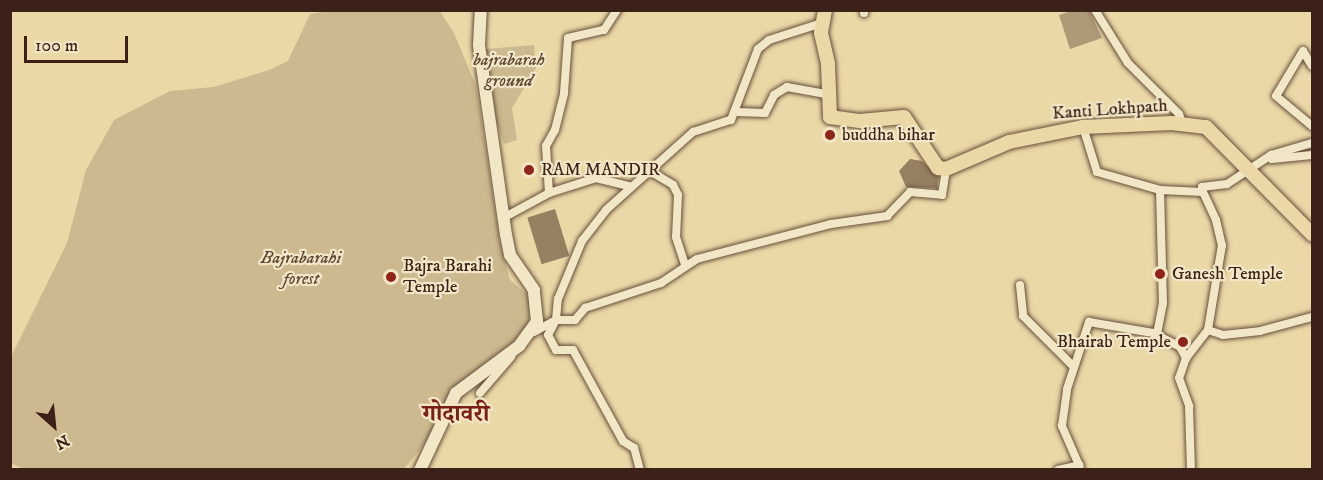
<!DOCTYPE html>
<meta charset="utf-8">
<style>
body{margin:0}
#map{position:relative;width:1323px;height:480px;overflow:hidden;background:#ead8a7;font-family:"IM FELL DW Pica","Noto Serif Devanagari",serif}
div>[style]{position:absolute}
.green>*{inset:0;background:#ccb98f}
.water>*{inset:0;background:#ae9a76}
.building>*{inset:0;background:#968062;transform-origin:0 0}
.roads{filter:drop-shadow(0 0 2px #674f3b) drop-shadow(0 0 2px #674f3b)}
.street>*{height:8px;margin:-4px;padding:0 4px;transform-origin:4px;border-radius:4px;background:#f1e6c6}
.secondary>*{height:12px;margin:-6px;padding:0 6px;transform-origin:6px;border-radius:6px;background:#f1e6c6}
.primary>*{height:14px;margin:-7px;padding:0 7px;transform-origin:7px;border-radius:7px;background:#ead8a7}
.dots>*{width:16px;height:16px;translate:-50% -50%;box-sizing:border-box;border:3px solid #f1e6c6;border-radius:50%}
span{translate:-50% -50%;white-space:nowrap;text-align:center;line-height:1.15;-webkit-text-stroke:4.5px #f1e6c6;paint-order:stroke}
.park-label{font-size:18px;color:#5f4735;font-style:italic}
.street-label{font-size:18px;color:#3b2117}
.poi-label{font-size:18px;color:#3b2117}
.left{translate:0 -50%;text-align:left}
.right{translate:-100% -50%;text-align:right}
.district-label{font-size:24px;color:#7a1f14;font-weight:700}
.frame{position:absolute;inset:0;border:12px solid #3b2117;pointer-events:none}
.north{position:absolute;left:24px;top:396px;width:60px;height:60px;-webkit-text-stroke:4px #f1e6c6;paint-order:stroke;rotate:153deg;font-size:16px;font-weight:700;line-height:24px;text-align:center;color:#3b2117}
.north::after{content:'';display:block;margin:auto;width:21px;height:27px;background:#3b2117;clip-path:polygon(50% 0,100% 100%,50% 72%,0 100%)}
.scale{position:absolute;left:24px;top:36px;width:104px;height:27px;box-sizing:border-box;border:3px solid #3b2117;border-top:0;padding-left:8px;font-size:18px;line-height:21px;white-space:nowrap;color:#3b2117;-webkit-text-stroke:4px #f1e6c6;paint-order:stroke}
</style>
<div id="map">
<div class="green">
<div style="clip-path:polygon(337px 10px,439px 10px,454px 33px,476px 86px,500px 243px,510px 280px,529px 296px,529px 324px,515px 343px,476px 380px,404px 469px,25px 470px,11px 463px,11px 357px,67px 243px,86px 170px,114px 120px,170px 91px,214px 87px,269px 70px,288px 61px,310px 14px)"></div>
<div style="clip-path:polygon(534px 45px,536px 68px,512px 108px,517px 140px,504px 144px,488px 95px,486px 49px)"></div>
</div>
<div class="water">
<div style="clip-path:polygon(1071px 11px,1089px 11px,1102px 38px,1070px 49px,1059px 15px)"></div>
</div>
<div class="building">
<div style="clip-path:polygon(910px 159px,922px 161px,938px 177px,937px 188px,906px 187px,899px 171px)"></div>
<div style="left:555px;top:209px;width:49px;height:29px;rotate:73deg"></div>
</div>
<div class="roads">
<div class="street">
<div style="left:1095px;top:10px;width:62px;rotate:58.1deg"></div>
<div style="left:1128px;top:63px;width:72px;rotate:45deg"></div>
<div style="left:1179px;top:114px;width:9px;rotate:72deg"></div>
<div style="left:864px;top:13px;width:3px;rotate:-90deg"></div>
<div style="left:1312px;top:66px;width:17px;rotate:-121deg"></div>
<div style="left:1303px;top:51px;width:52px;rotate:121deg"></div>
<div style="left:1276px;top:96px;width:47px;rotate:39.8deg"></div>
<div style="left:736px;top:112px;width:29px;rotate:2deg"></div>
<div style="left:765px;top:113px;width:20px;rotate:-63deg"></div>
<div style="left:774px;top:95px;width:15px;rotate:-32deg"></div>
<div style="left:787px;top:87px;width:45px;rotate:10.3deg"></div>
<div style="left:1083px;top:127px;width:47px;rotate:72.7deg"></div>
<div style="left:1097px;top:172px;width:66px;rotate:15.9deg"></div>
<div style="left:1160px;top:190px;width:113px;rotate:88.5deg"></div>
<div style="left:1163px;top:303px;width:32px;rotate:101deg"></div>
<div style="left:1272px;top:159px;width:40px;rotate:-5.7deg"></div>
<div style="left:650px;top:171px;width:27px;rotate:31deg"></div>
<div style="left:673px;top:185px;width:11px;rotate:63deg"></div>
<div style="left:678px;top:195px;width:42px;rotate:92.7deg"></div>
<div style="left:676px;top:237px;width:28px;rotate:72deg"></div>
<div style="left:1160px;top:190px;width:43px;rotate:2.7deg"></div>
<div style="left:1203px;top:192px;width:31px;rotate:65deg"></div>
<div style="left:1216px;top:220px;width:26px;rotate:77deg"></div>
<div style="left:1222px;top:245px;width:86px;rotate:99.4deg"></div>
<div style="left:1203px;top:192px;width:5px;rotate:-101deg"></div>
<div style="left:1202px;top:187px;width:25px;rotate:-7deg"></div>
<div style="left:1227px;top:184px;width:53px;rotate:-33.4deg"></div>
<div style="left:1271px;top:155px;width:43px;rotate:-16.3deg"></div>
<div style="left:549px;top:193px;width:47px;rotate:-93.7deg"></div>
<div style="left:546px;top:146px;width:18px;rotate:-61deg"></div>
<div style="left:555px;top:130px;width:38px;rotate:-76deg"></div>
<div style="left:564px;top:93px;width:55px;rotate:-85.8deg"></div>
<div style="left:568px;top:38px;width:37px;rotate:-13deg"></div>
<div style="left:604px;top:30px;width:24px;rotate:-57deg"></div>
<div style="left:503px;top:218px;width:52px;rotate:-28.5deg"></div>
<div style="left:549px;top:193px;width:49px;rotate:-17.7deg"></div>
<div style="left:596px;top:178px;width:36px;rotate:14deg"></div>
<div style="left:1020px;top:285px;width:31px;rotate:84deg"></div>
<div style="left:1023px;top:316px;width:72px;rotate:45deg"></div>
<div style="left:534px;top:332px;width:25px;rotate:-29deg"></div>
<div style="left:556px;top:320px;width:21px;rotate:-85deg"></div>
<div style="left:558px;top:299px;width:63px;rotate:-67.5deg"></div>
<div style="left:582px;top:241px;width:39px;rotate:-52deg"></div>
<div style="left:606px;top:210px;width:117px;rotate:-41.9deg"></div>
<div style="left:693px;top:132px;width:40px;rotate:-18deg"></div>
<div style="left:731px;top:120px;width:76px;rotate:-69.2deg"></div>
<div style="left:758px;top:49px;width:14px;rotate:-39deg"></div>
<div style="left:769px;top:40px;width:56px;rotate:-17.8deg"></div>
<div style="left:1186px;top:358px;width:36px;rotate:-52deg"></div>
<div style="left:1208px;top:330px;width:16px;rotate:18deg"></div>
<div style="left:1223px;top:335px;width:37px;rotate:-6deg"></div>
<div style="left:1260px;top:331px;width:54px;rotate:-15.1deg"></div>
<div style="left:480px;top:393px;width:48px;rotate:-49.3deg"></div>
<div style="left:1079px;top:465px;width:43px;rotate:-113.6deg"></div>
<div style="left:1062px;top:426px;width:37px;rotate:-82deg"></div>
<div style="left:1067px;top:389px;width:71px;rotate:-71.8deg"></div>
<div style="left:1089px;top:322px;width:65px;rotate:9.8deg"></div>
<div style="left:1153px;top:333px;width:30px;rotate:27deg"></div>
<div style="left:1180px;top:347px;width:13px;rotate:61deg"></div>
<div style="left:1186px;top:358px;width:21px;rotate:109deg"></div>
<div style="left:1179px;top:378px;width:30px;rotate:70deg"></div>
<div style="left:1189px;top:406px;width:64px;rotate:88.2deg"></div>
<div style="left:640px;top:470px;width:23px;rotate:-105deg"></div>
<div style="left:634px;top:448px;width:13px;rotate:-148deg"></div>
<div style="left:623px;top:441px;width:104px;rotate:-118.8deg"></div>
<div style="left:573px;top:350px;width:17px;rotate:180deg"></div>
<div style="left:556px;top:350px;width:17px;rotate:-118deg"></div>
<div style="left:548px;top:335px;width:17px;rotate:-62deg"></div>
<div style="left:556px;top:320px;width:19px"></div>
<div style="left:575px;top:320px;width:16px;rotate:-50deg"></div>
<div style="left:585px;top:308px;width:80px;rotate:-18.2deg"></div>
<div style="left:661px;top:283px;width:43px;rotate:-33.7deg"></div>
<div style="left:697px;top:259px;width:138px;rotate:-14.6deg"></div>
<div style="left:831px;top:224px;width:57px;rotate:-8.1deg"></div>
<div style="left:887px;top:216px;width:33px;rotate:-46deg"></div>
<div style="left:910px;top:192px;width:32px;rotate:5deg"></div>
<div style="left:942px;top:195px;width:26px;rotate:-81deg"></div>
<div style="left:1058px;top:470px;width:22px;rotate:-13deg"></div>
<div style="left:1079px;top:465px;width:4px;rotate:76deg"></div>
</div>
<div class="secondary">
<div style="left:420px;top:470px;width:85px;rotate:-64.9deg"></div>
<div style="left:456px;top:393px;width:79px;rotate:-36.7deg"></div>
<div style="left:519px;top:346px;width:31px;rotate:-54deg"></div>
<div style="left:537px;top:321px;width:31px;rotate:-96deg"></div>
<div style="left:534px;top:290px;width:42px;rotate:-124.4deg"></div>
<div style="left:510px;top:255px;width:20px;rotate:-101deg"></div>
<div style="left:506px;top:235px;width:192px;rotate:-98.1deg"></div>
<div style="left:479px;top:45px;width:35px;rotate:-87deg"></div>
</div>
<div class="primary">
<div style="left:825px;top:10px;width:23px;rotate:100deg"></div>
<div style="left:821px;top:33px;width:32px;rotate:77deg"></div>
<div style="left:828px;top:64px;width:53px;rotate:87.8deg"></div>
<div style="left:830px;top:117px;width:30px;rotate:8deg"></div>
<div style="left:860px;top:121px;width:44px;rotate:-5.2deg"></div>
<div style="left:904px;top:117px;width:61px;rotate:56.3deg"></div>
<div style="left:938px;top:168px;width:8px;rotate:7deg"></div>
<div style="left:946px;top:169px;width:69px;rotate:-23.2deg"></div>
<div style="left:1009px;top:142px;width:76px;rotate:-11.5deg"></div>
<div style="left:1083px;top:127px;width:89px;rotate:-2.6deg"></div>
<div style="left:1172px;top:123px;width:34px;rotate:7deg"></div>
<div style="left:1206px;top:127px;width:151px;rotate:45.3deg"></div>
</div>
</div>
<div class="dots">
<div style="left:830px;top:135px;background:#8f2418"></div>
<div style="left:529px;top:170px;background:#8f2418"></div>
<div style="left:1160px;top:274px;background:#8f2418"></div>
<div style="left:391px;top:277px;background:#8f2418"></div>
<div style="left:1183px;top:342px;background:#8f2418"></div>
</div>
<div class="park-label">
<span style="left:509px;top:71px">bajrabarah<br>ground</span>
<span style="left:301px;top:269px">Bajrabarahi<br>forest</span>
</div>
<div class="street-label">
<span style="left:1110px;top:110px;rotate:-4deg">Kanti Lokhpath</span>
</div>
<div class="poi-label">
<span class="left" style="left:842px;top:135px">buddha bihar</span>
<span class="left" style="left:541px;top:170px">RAM MANDIR</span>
<span class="left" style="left:403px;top:277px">Bajra Barahi<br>Temple</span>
<span class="left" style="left:1172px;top:274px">Ganesh Temple</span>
<span class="right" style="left:1171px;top:342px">Bhairab Temple</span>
</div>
<div class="district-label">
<span style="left:456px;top:415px">गोदावरी</span>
</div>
<div class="frame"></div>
<div class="north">N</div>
<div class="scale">100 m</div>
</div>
